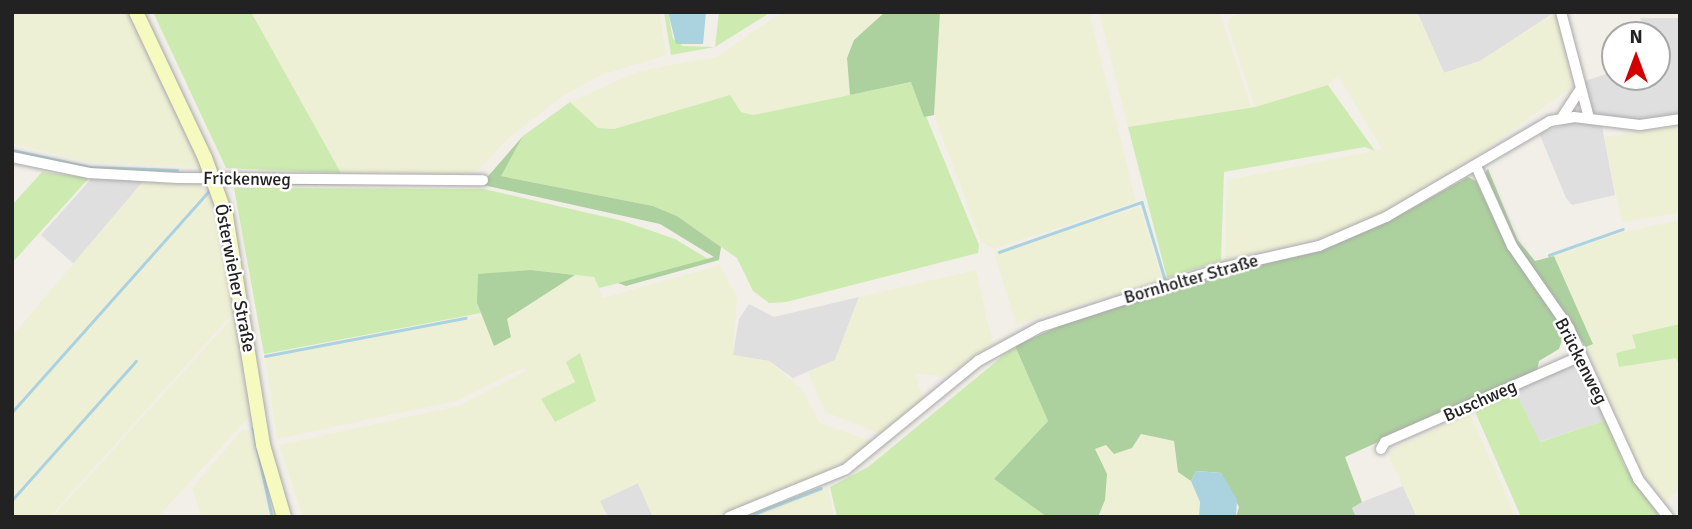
<!DOCTYPE html>
<meta charset="utf-8">
<style>
body{margin:0}
#map{position:relative;width:1692px;height:529px;overflow:hidden;background:#f2efe9;font-family:Signika,sans-serif}
div>[style]{position:absolute}
.residential>*{inset:0;background:#e0dfdf}
.farmland>*{inset:0;background:#eef0d5;transform-origin:0 0}
.grass>*{inset:0;background:#cdebb0}
.forest>*{inset:0;background:#add19e}
.water>*{inset:0;background:#aad3df}
.stream>*{height:2.5px;margin:-1.25px;padding:0 1.25px;transform-origin:1.25px;border-radius:1.25px;background:#aad3df}
.roads{filter:drop-shadow(0 0 2px #a9a9a9) drop-shadow(0 0 2px #a9a9a9)}
.street>*{height:10px;margin:-5px;padding:0 5px;transform-origin:5px;border-radius:5px;background:#fff}
.secondary>*{height:14px;margin:-7px;padding:0 7px;transform-origin:7px;border-radius:7px;background:#f7fabf}
span{translate:-50% -50%;white-space:nowrap;text-align:center;line-height:1.15;-webkit-text-stroke:5px #fff;paint-order:stroke}
.street-label{font-size:18px;color:#222}
.frame{position:absolute;inset:0;border:14px solid #222;pointer-events:none}
.north{position:absolute;left:1601px;top:21px;width:70px;height:70px;box-sizing:border-box;background:#fff;border:2px solid #a7a7a7;border-radius:50%;rotate:0deg;font-size:19px;font-weight:700;line-height:28px;text-align:center;color:#222}
.north::after{content:'';display:block;margin:auto;width:24px;height:32px;background:#d40000;clip-path:polygon(50% 0,100% 100%,50% 72%,0 100%)}
</style>
<div id="map">
<div class="residential">
<div style="clip-path:polygon(1417px 12px,1555px 12px,1480px 61px,1444px 73px)"></div>
<div style="clip-path:polygon(1640px 18px,1680px 18px,1680px 114px,1638px 120px,1592px 114px,1582px 82px,1615px 71px,1615px 77px,1657px 77px,1657px 35px,1647px 35px)"></div>
<div style="clip-path:polygon(1574px 122px,1602px 126px,1615px 195px,1572px 205px,1566px 198px,1539px 133px)"></div>
<div style="clip-path:polygon(91px 179px,144px 180px,75px 265px,41px 235px)"></div>
<div style="clip-path:polygon(859px 297px,835px 360px,793px 378px,769px 361px,733px 355px,739px 319px,749px 304px,774px 317px)"></div>
<div style="clip-path:polygon(1576px 365px,1584px 368px,1606px 420px,1539px 442px,1514px 388px)"></div>
<div style="clip-path:polygon(638px 483px,653px 517px,608px 517px,599px 501px)"></div>
<div style="clip-path:polygon(1403px 486px,1417px 517px,1356px 517px,1352px 508px,1362px 502px)"></div>
</div>
<div class="farmland">
<div style="clip-path:polygon(12px 12px,126px 12px,202px 167px,91px 162px,12px 144px)"></div>
<div style="clip-path:polygon(251px 12px,659px 12px,667px 55px,601px 75px,563px 96px,512px 135px,478px 170px,464px 174px,341px 173px)"></div>
<div style="clip-path:polygon(782px 12px,885px 12px,854px 41px,847px 58px,850px 95px,753px 115px,741px 112px,730px 95px,614px 129px,598px 128px,570px 102px,639px 71px,716px 57px)"></div>
<div style="clip-path:polygon(940px 12px,1089px 12px,1136px 202px,993px 249px,981px 241px,934px 115px)"></div>
<div style="clip-path:polygon(1099px 12px,1219px 12px,1251px 107px,1128px 127px)"></div>
<div style="clip-path:polygon(1245px 12px,1417px 12px,1444px 73px,1480px 61px,1557px 12px,1572px 87px,1480px 153px,1378px 214px,1321px 238px,1225px 260px,1227px 180px,1382px 149px,1338px 76px,1328px 85px,1255px 107px,1228px 27px,1229px 18px)"></div>
<div style="clip-path:polygon(1680px 126px,1680px 213px,1622px 222px,1604px 137px)"></div>
<div style="clip-path:polygon(144px 180px,198px 184px,208px 190px,12px 410px,12px 336px)"></div>
<div style="clip-path:polygon(209px 193px,233px 313px,50px 517px,12px 517px,12px 502px,139px 356px,12px 498px,12px 414px)"></div>
<div style="left:1140px;top:207px;width:76px;height:153px;rotate:73deg"></div>
<div style="clip-path:polygon(1680px 220px,1680px 324px,1633px 335px,1636px 348px,1616px 353px,1620px 367px,1677px 357px,1680px 366px,1680px 490px,1664px 502px,1641px 475px,1586px 347px,1593px 343px,1554px 256px,1623px 232px)"></div>
<div style="clip-path:polygon(evenodd,720px 265px,737px 298px,733px 355px,769px 361px,802px 389px,820px 423px,874px 442px,817px 477px,713px 517px,653px 517px,638px 483px,600px 501px,608px 517px,303px 517px,279px 445px,458px 406px,526px 371px,523px 368px,456px 401px,277px 439px,265px 357px,482px 316px,495px 346px,507px 319px,575px 275px,594px 277px,603px 298px,720px 265px,575px 382px,555px 422px,542px 399px,575px 382px)"></div>
<div style="clip-path:polygon(976px 270px,993px 344px,945px 376px,915px 374px,924px 402px,884px 435px,825px 412px,808px 372px,835px 360px,859px 297px)"></div>
<div style="clip-path:polygon(234px 316px,249px 417px,158px 517px,52px 517px)"></div>
<div style="clip-path:polygon(1470px 413px,1516px 517px,1417px 517px,1387px 452px)"></div>
<div style="clip-path:polygon(242px 430px,250px 431px,270px 517px,201px 517px,192px 488px)"></div>
<div style="clip-path:polygon(1141px 434px,1174px 441px,1178px 472px,1191px 481px,1200px 502px,1199px 517px,1098px 517px,1105px 500px,1095px 449px)"></div>
<div style="clip-path:polygon(828px 488px,834px 517px,749px 517px)"></div>
</div>
<div class="grass">
<div style="clip-path:polygon(153px 12px,251px 12px,341px 173px,226px 168px)"></div>
<div style="clip-path:polygon(664px 12px,668px 12px,673px 39px,683px 46px,715px 47px,719px 12px,771px 12px,715px 47px,671px 55px)"></div>
<div style="clip-path:polygon(912px 82px,979px 245px,978px 253px,786px 302px,769px 303px,753px 291px,737px 258px,677px 216px,653px 206px,500px 176px,523px 136px,570px 102px,598px 128px,614px 129px,730px 95px,741px 112px,753px 115px)"></div>
<div style="clip-path:polygon(1328px 85px,1375px 151px,1365px 147px,1224px 172px,1221px 260px,1167px 278px,1128px 127px,1255px 107px)"></div>
<div style="clip-path:polygon(42px 172px,89px 178px,12px 263px,12px 205px)"></div>
<div style="clip-path:polygon(234px 188px,484px 189px,623px 221px,675px 239px,710px 260px,599px 288px,594px 277px,531px 270px,477px 303px,481px 313px,264px 354px)"></div>
<div style="clip-path:polygon(1680px 324px,1680px 366px,1676px 358px,1619px 367px,1616px 353px,1636px 348px,1632px 335px)"></div>
<div style="clip-path:polygon(1015px 346px,1048px 421px,994px 479px,1047px 517px,837px 517px,830px 487px,868px 467px)"></div>
<div style="clip-path:polygon(580px 353px,596px 401px,555px 422px,541px 399px,575px 382px,566px 362px)"></div>
<div style="clip-path:polygon(1514px 388px,1540px 442px,1606px 420px,1624px 465px,1661px 517px,1521px 517px,1473px 407px)"></div>
</div>
<div class="forest">
<div style="clip-path:polygon(885px 12px,940px 12px,934px 115px,924px 117px,911px 82px,850px 95px,847px 58px,854px 40px)"></div>
<div style="clip-path:polygon(523px 136px,501px 176px,653px 206px,677px 216px,721px 247px,719px 260px,626px 286px,618px 283px,714px 257px,660px 224px,483px 185px,232px 185px,230px 181px,483px 182px)"></div>
<div style="clip-path:polygon(1488px 169px,1517px 239px,1535px 261px,1554px 256px,1593px 344px,1586px 347px,1521px 252px,1485px 173px)"></div>
<div style="clip-path:polygon(1468px 177px,1476px 181px,1508px 249px,1565px 332px,1559px 349px,1539px 361px,1537px 370px,1345px 457px,1362px 502px,1352px 508px,1356px 517px,1236px 517px,1239px 507px,1221px 473px,1196px 471px,1191px 481px,1178px 472px,1174px 441px,1141px 434px,1132px 448px,1114px 454px,1106px 445px,1095px 449px,1107px 474px,1105px 500px,1098px 517px,1047px 517px,994px 479px,1048px 421px,1015px 346px,1071px 321px,1219px 274px,1320px 251px,1389px 221px)"></div>
<div style="clip-path:polygon(531px 270px,575px 275px,507px 319px,511px 337px,494px 346px,477px 303px,478px 274px)"></div>
</div>
<div class="water">
<div style="clip-path:polygon(668px 12px,706px 12px,703px 44px,676px 44px)"></div>
<div style="clip-path:polygon(1196px 471px,1221px 473px,1237px 499px,1236px 517px,1199px 517px,1200px 502px,1191px 481px)"></div>
</div>
<div class="stream">
<div style="left:12px;top:150px;width:80px;rotate:12.3deg"></div>
<div style="left:90px;top:167px;width:87px;rotate:2deg"></div>
<div style="left:999px;top:252px;width:151px;rotate:-19.3deg"></div>
<div style="left:1142px;top:202px;width:80px;rotate:73.4deg"></div>
<div style="left:1549px;top:255px;width:78px;rotate:-19.4deg"></div>
<div style="left:265px;top:356px;width:204px;rotate:-10.8deg"></div>
<div style="left:12px;top:412px;width:296px;rotate:-48.3deg"></div>
<div style="left:253px;top:428px;width:91px;rotate:77.9deg"></div>
<div style="left:12px;top:500px;width:186px;rotate:-48.3deg"></div>
<div style="left:746px;top:517px;width:80px;rotate:-21.1deg"></div>
</div>
<div class="roads">
<div class="street">
<div style="left:1561px;top:12px;width:110px;rotate:75.2deg"></div>
<div style="left:1561px;top:119px;width:35px;rotate:-57deg"></div>
<div style="left:12px;top:157px;width:79px;rotate:11.7deg"></div>
<div style="left:89px;top:173px;width:89px;rotate:3.2deg"></div>
<div style="left:178px;top:178px;width:305px;rotate:0.4deg"></div>
<div style="left:1476px;top:166px;width:88px;rotate:65.8deg"></div>
<div style="left:1512px;top:246px;width:100px;rotate:55.2deg"></div>
<div style="left:1569px;top:328px;width:166px;rotate:65.4deg"></div>
<div style="left:1638px;top:479px;width:48px;rotate:51.7deg"></div>
<div style="left:1381px;top:449px;width:8px;rotate:-60deg"></div>
<div style="left:1385px;top:442px;width:214px;rotate:-23.7deg"></div>
<div style="left:729px;top:517px;width:126px;rotate:-22.3deg"></div>
<div style="left:846px;top:469px;width:171px;rotate:-39.3deg"></div>
<div style="left:978px;top:361px;width:71px;rotate:-28.7deg"></div>
<div style="left:1040px;top:327px;width:187px;rotate:-18deg"></div>
<div style="left:1218px;top:269px;width:104px;rotate:-12.8deg"></div>
<div style="left:1319px;top:246px;width:73px;rotate:-23.4deg"></div>
<div style="left:1386px;top:217px;width:190px;rotate:-30.3deg"></div>
<div style="left:1550px;top:121px;width:24px;rotate:-9deg"></div>
<div style="left:1574px;top:117px;width:66px;rotate:6.9deg"></div>
<div style="left:1640px;top:125px;width:40px;rotate:-8.5deg"></div>
</div>
<div class="secondary">
<div style="left:136px;top:12px;width:161px;rotate:64.7deg"></div>
<div style="left:205px;top:158px;width:62px;rotate:70.1deg"></div>
<div style="left:226px;top:216px;width:232px;rotate:80.8deg"></div>
<div style="left:263px;top:445px;width:75px;rotate:73.7deg"></div>
</div>
</div>
<div class="street-label">
<span style="left:247px;top:179px;rotate:1deg">Frickenweg</span>
<span style="left:235px;top:278px;rotate:79deg">Österwieher Straße</span>
<span style="left:1191px;top:279px;rotate:-16deg">Bornholter Straße</span>
<span style="left:1581px;top:361px;rotate:63deg">Brückenweg</span>
<span style="left:1480px;top:401px;rotate:-24deg">Buschweg</span>
</div>
<div class="frame"></div>
<div class="north">N</div>
</div>
